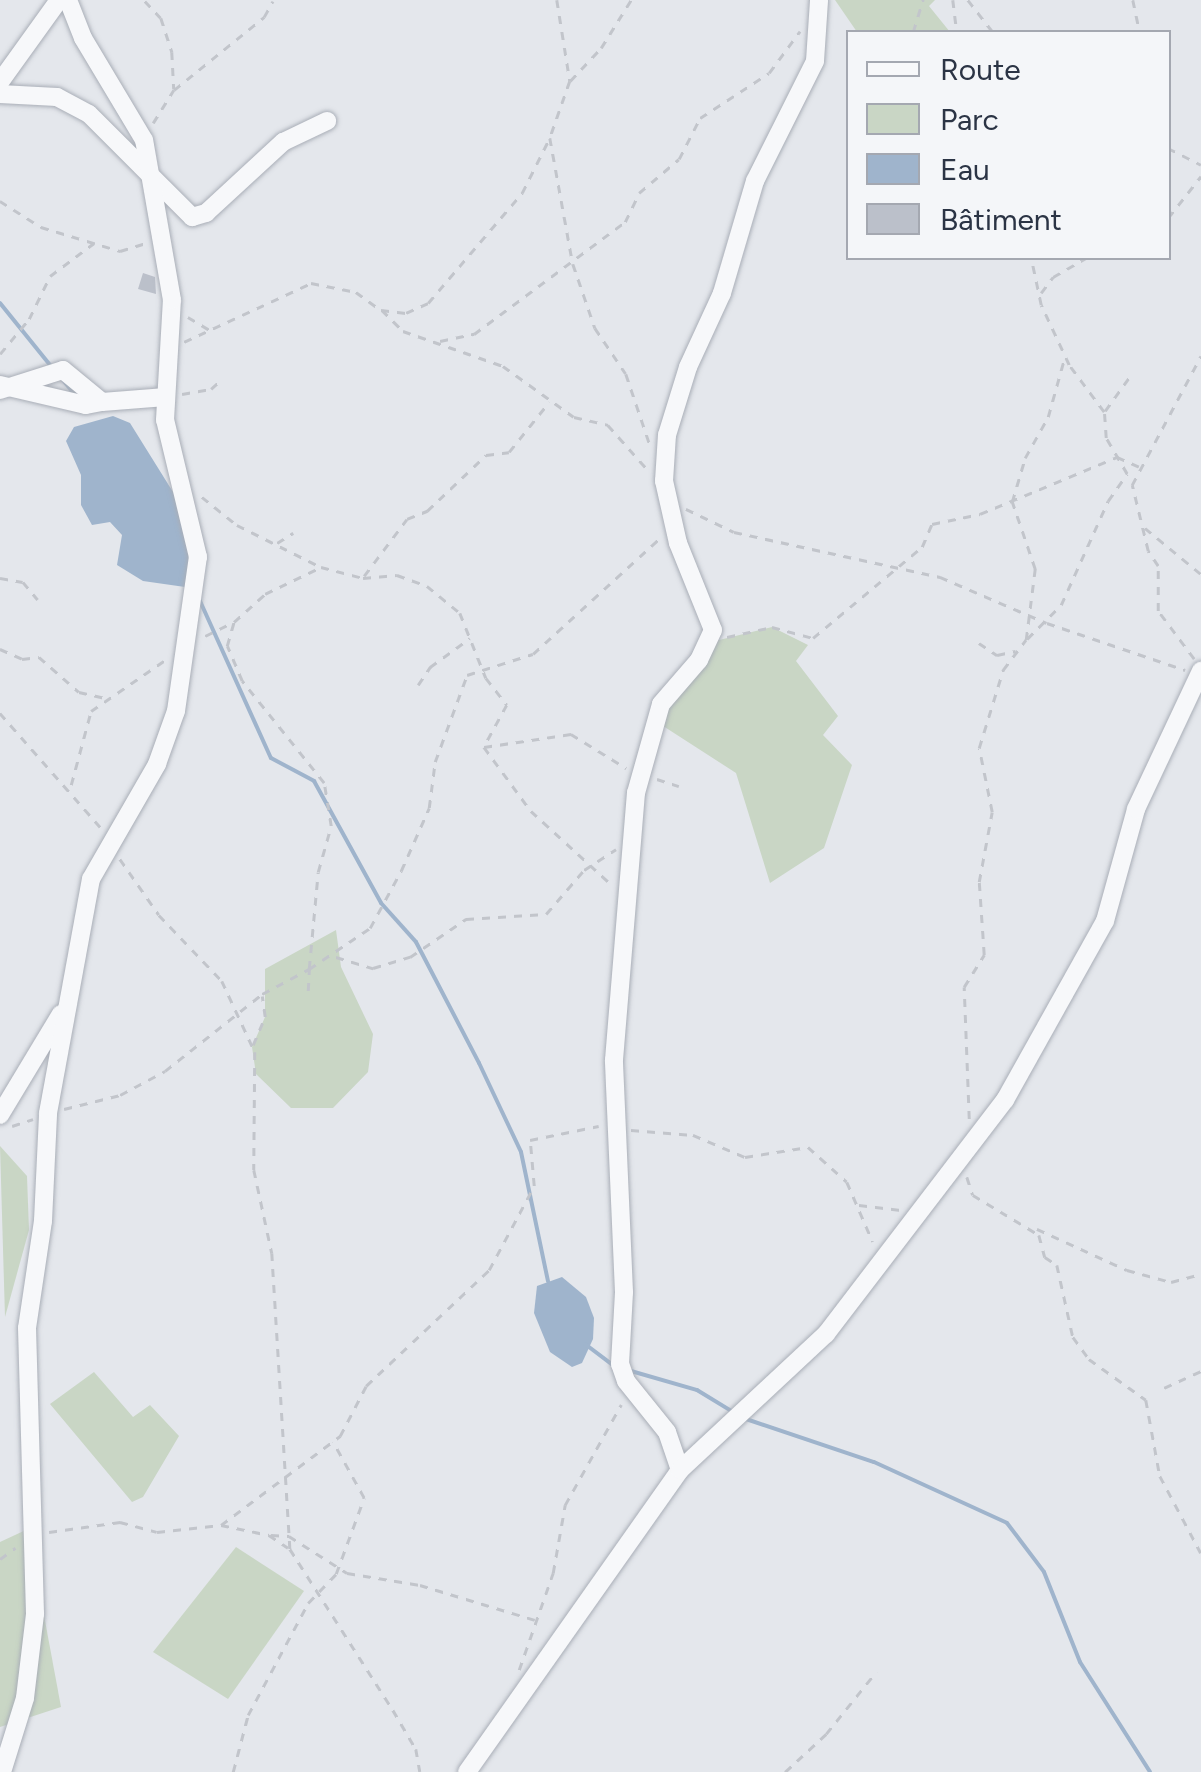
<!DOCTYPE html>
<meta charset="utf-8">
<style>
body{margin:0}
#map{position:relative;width:1201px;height:1772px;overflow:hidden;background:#e4e7ec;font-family:Figtree,sans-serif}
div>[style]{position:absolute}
.green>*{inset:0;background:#c9d6c5}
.water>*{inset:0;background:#9fb4cc}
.stream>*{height:4px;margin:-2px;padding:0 2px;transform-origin:2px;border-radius:2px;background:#9fb4cc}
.building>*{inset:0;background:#bbc0ca}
.path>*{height:2.5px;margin-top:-1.25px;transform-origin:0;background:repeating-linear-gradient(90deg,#c2c5cb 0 8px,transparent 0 16px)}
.roads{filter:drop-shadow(0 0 2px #a9aeb7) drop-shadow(0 0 2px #a9aeb7)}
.minor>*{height:18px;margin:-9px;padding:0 9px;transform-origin:9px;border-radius:9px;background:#f7f8fa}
span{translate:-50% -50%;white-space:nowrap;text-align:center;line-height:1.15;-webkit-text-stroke:10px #f4f6f9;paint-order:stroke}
.legend{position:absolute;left:846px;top:30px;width:325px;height:230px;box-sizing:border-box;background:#f4f6f9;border:2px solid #a4a8b1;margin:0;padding:12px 18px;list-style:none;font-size:30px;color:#2b3445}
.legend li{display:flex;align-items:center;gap:20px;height:50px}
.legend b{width:50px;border:2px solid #a4a8b1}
</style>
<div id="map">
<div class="green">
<div style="clip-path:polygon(835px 0,935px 0,929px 6px,950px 32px,857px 32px)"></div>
<div style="clip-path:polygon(772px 627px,808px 645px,796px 661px,838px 716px,823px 735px,852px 765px,824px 848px,770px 883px,736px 773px,660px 724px,668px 699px,711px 642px)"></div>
<div style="clip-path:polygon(336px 930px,341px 967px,373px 1034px,368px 1072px,333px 1108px,291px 1108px,256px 1074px,252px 1047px,265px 1017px,265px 969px)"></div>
<div style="clip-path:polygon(0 1146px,27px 1176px,29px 1230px,5px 1317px)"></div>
<div style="clip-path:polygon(94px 1372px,133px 1417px,150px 1405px,179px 1436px,143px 1497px,132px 1502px,50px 1404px)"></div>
<div style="clip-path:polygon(28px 1529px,61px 1707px,0 1727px,0 1542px)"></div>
<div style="clip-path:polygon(236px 1547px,304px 1591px,228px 1699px,153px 1652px)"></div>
</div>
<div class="water">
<div style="clip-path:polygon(113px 416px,130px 423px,178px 500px,191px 552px,185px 587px,143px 581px,117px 565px,122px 535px,110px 522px,92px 525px,81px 505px,81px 475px,66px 441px,74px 427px)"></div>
<div style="clip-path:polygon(562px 1277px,586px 1297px,594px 1318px,593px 1339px,582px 1363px,572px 1367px,550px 1352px,534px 1313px,537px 1286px)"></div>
</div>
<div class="stream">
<div style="left:0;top:303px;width:80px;rotate:51.1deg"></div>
<div style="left:63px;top:380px;width:21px;rotate:51deg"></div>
<div style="left:200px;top:601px;width:172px;rotate:65.7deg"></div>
<div style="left:271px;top:758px;width:49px;rotate:28.1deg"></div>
<div style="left:314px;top:781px;width:139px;rotate:61.2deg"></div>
<div style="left:381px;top:903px;width:52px;rotate:48.1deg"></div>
<div style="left:416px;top:942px;width:136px;rotate:62.5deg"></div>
<div style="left:479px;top:1063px;width:98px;rotate:64.7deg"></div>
<div style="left:521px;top:1152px;width:132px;rotate:78.2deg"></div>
<div style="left:585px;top:1344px;width:35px;rotate:37deg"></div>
<div style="left:631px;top:1371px;width:69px;rotate:16.1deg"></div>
<div style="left:697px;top:1390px;width:42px;rotate:31.4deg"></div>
<div style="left:746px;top:1419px;width:135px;rotate:18.6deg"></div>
<div style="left:874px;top:1462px;width:146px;rotate:24.6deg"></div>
<div style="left:1007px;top:1523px;width:61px;rotate:52.9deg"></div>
<div style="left:1044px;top:1572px;width:97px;rotate:68.2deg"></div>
<div style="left:1080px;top:1662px;width:130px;rotate:57.5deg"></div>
</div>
<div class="building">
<div style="clip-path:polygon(143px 273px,155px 277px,156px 294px,138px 289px)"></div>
</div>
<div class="path">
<div style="left:557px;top:0;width:82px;rotate:80.9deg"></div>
<div style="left:570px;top:81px;width:60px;rotate:109.3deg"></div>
<div style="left:550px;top:138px;width:128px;rotate:79.7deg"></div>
<div style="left:573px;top:264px;width:68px;rotate:71deg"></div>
<div style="left:595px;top:328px;width:55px;rotate:56deg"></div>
<div style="left:626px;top:374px;width:75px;rotate:71.3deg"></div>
<div style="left:953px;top:0;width:32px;rotate:83deg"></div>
<div style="left:968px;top:0;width:41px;rotate:52deg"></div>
<div style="left:1133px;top:0;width:33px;rotate:78deg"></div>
<div style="left:145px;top:1px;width:23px;rotate:47deg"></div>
<div style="left:161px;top:18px;width:36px;rotate:72deg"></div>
<div style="left:172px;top:52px;width:37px;rotate:87deg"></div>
<div style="left:913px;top:32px;width:34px;rotate:-73deg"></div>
<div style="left:570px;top:81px;width:45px;rotate:-46.8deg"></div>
<div style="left:601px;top:48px;width:57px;rotate:-58deg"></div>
<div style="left:153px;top:123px;width:39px;rotate:-58deg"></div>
<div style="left:174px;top:90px;width:116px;rotate:-39deg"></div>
<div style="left:264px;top:17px;width:18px;rotate:-61deg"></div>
<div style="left:1168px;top:148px;width:37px;rotate:27deg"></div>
<div style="left:0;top:201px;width:49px;rotate:32.4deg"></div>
<div style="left:41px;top:227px;width:83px;rotate:16.9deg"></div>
<div style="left:120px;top:251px;width:28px;rotate:-17deg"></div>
<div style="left:1168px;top:218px;width:53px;rotate:-51.8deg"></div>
<div style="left:1041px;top:293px;width:20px;rotate:-53deg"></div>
<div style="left:1053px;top:277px;width:38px;rotate:-30deg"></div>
<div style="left:382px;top:310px;width:30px;rotate:45deg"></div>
<div style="left:403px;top:331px;width:106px;rotate:19.3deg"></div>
<div style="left:503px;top:366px;width:87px;rotate:35.7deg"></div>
<div style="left:574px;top:417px;width:35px;rotate:13deg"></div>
<div style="left:608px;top:425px;width:57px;rotate:48.5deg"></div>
<div style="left:188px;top:317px;width:27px;rotate:31deg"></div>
<div style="left:440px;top:341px;width:35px;rotate:-12deg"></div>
<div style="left:474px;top:334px;width:188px;rotate:-36.6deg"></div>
<div style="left:625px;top:222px;width:32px;rotate:-64deg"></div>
<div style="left:639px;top:193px;width:52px;rotate:-40.4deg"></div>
<div style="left:679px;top:159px;width:46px;rotate:-62.9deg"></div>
<div style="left:700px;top:118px;width:82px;rotate:-33.1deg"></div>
<div style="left:769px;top:73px;width:52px;rotate:-53.6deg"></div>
<div style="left:184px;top:342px;width:140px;rotate:-24.9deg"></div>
<div style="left:311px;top:283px;width:46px;rotate:11.3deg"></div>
<div style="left:356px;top:292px;width:31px;rotate:36deg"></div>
<div style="left:381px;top:310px;width:25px;rotate:7deg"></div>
<div style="left:406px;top:313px;width:24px;rotate:-24deg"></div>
<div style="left:428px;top:303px;width:145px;rotate:-49.5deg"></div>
<div style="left:522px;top:193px;width:60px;rotate:-63.4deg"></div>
<div style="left:0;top:354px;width:45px;rotate:-50.4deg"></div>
<div style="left:29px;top:319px;width:48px;rotate:-64deg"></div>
<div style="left:50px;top:276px;width:55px;rotate:-36.9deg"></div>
<div style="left:182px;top:394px;width:29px;rotate:-10deg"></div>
<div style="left:211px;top:389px;width:13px;rotate:-42deg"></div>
<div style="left:1105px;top:411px;width:44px;rotate:-54.2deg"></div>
<div style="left:202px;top:497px;width:45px;rotate:38.7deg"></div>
<div style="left:237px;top:525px;width:94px;rotate:26.6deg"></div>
<div style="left:321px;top:567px;width:43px;rotate:14.7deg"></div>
<div style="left:363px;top:578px;width:34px;rotate:-5deg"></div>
<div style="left:397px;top:575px;width:32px;rotate:20deg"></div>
<div style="left:427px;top:586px;width:43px;rotate:39.3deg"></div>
<div style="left:460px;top:613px;width:70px;rotate:68.2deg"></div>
<div style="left:486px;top:678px;width:34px;rotate:52deg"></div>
<div style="left:507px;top:705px;width:48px;rotate:118.7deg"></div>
<div style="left:484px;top:747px;width:88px;rotate:-8.5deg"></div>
<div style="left:571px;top:734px;width:65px;rotate:31.7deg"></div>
<div style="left:686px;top:509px;width:53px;rotate:25.6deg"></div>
<div style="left:734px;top:532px;width:211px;rotate:12.3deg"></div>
<div style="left:940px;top:577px;width:116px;rotate:23.3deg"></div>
<div style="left:1047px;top:623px;width:146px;rotate:18.8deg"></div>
<div style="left:1145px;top:528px;width:72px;rotate:39.4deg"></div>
<div style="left:277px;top:543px;width:19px;rotate:-32deg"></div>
<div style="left:364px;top:576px;width:71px;rotate:-53deg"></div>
<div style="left:407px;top:519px;width:22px;rotate:-22deg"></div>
<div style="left:427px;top:511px;width:81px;rotate:-43.5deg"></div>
<div style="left:486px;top:455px;width:23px;rotate:-7deg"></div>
<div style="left:509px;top:452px;width:64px;rotate:-51.3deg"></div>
<div style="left:0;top:578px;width:23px;rotate:10deg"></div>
<div style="left:23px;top:582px;width:23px;rotate:50deg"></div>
<div style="left:205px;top:636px;width:32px;rotate:-26deg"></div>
<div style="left:234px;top:622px;width:42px;rotate:-42.1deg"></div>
<div style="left:265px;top:594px;width:62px;rotate:-25.7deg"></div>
<div style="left:727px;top:637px;width:46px;rotate:-12.5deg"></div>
<div style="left:772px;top:627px;width:42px;rotate:15deg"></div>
<div style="left:813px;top:638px;width:142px;rotate:-39.9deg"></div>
<div style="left:922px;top:547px;width:25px;rotate:-67deg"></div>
<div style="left:932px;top:524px;width:49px;rotate:-11.8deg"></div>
<div style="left:980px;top:514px;width:148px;rotate:-22.6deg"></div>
<div style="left:1117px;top:457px;width:24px;rotate:24deg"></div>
<div style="left:1027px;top:639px;width:48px;rotate:-45deg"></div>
<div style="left:1061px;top:605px;width:114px;rotate:-65.7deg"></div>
<div style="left:1108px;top:501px;width:33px;rotate:-55deg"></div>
<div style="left:1127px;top:474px;width:42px;rotate:-120.3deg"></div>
<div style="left:1106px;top:438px;width:26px;rotate:-94deg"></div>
<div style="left:1104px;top:412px;width:59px;rotate:-126.7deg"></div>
<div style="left:1069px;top:365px;width:66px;rotate:-115deg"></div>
<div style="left:1041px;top:305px;width:48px;rotate:-102deg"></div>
<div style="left:979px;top:643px;width:22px;rotate:34deg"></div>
<div style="left:997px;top:655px;width:19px;rotate:-12deg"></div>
<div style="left:0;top:649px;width:24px;rotate:24deg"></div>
<div style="left:22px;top:659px;width:17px;rotate:-7deg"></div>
<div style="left:39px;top:657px;width:53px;rotate:41.2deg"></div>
<div style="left:79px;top:692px;width:27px;rotate:13deg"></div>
<div style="left:1194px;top:659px;width:60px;rotate:-126.9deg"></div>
<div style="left:1158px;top:611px;width:45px;rotate:-90deg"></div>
<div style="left:1158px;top:566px;width:18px;rotate:-124deg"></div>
<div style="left:1148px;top:551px;width:68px;rotate:-103.6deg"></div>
<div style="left:1132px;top:485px;width:146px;rotate:-61.9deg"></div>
<div style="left:418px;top:685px;width:22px;rotate:-56deg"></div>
<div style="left:430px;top:667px;width:49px;rotate:-35.9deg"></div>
<div style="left:0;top:713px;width:152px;rotate:48.7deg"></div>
<div style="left:484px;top:747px;width:79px;rotate:53.7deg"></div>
<div style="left:531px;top:811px;width:111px;rotate:42.4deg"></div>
<div style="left:657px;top:779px;width:23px;rotate:18deg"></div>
<div style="left:71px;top:785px;width:77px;rotate:-74.9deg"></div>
<div style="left:91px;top:711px;width:93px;rotate:-34.5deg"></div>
<div style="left:120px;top:859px;width:68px;rotate:55.1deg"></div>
<div style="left:159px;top:915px;width:91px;rotate:46.3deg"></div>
<div style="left:222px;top:981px;width:78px;rotate:65.1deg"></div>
<div style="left:255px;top:1052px;width:118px;rotate:90.5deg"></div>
<div style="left:254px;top:1170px;width:85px;rotate:77.8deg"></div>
<div style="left:272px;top:1253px;width:297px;rotate:86.5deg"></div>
<div style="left:290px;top:1549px;width:191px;rotate:57.4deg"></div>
<div style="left:393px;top:1710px;width:45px;rotate:59.5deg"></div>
<div style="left:416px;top:1749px;width:23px;rotate:80deg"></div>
<div style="left:336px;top:957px;width:39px;rotate:17deg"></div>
<div style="left:373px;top:968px;width:39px;rotate:-17deg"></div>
<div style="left:410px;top:957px;width:68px;rotate:-34.2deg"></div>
<div style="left:466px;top:919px;width:80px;rotate:-3.6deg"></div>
<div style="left:546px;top:914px;width:58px;rotate:-49.2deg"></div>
<div style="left:584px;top:870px;width:38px;rotate:-33deg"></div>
<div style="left:308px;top:991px;width:22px;rotate:-87deg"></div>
<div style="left:309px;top:969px;width:73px;rotate:-33.9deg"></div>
<div style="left:370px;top:928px;width:65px;rotate:-61.5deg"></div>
<div style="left:401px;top:871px;width:69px;rotate:-66deg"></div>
<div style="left:429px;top:808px;width:46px;rotate:-82.6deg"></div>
<div style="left:435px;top:762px;width:93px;rotate:-69.8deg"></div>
<div style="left:467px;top:675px;width:69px;rotate:-17.7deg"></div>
<div style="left:533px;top:654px;width:171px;rotate:-42.4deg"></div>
<div style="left:253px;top:1045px;width:30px;rotate:-67deg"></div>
<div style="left:265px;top:1017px;width:21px;rotate:-98deg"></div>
<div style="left:64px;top:1109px;width:58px;rotate:-14deg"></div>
<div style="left:120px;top:1095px;width:51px;rotate:-28.1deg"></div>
<div style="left:165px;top:1071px;width:124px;rotate:-38.4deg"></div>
<div style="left:262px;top:994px;width:53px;rotate:-28deg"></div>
<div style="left:309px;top:969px;width:97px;rotate:-84.7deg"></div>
<div style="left:318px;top:872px;width:48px;rotate:-74.2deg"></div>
<div style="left:331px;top:826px;width:44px;rotate:-99.2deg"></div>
<div style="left:324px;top:783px;width:131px;rotate:-128.8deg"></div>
<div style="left:242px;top:681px;width:38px;rotate:-113deg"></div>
<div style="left:227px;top:646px;width:25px;rotate:-74deg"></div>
<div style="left:969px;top:1119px;width:132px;rotate:-92.2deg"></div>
<div style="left:964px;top:987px;width:38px;rotate:-58deg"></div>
<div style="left:984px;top:955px;width:73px;rotate:-93.9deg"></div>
<div style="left:979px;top:882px;width:71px;rotate:-79.5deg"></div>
<div style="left:992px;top:812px;width:65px;rotate:-101.5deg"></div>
<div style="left:979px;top:748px;width:82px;rotate:-72.9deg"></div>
<div style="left:1003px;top:670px;width:38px;rotate:-53deg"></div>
<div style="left:1026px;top:640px;width:72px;rotate:-82.8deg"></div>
<div style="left:1035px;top:569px;width:71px;rotate:-108.9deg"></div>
<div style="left:1012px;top:502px;width:46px;rotate:-73.5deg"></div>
<div style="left:1025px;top:458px;width:47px;rotate:-60.7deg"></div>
<div style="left:1048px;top:417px;width:63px;rotate:-74.4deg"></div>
<div style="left:12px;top:1126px;width:22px;rotate:-18deg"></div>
<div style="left:631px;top:1130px;width:62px;rotate:4.6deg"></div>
<div style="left:693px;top:1135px;width:56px;rotate:22.9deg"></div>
<div style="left:745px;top:1157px;width:64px;rotate:-9deg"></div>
<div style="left:808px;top:1147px;width:52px;rotate:41.9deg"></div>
<div style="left:847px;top:1182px;width:65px;rotate:66.6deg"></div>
<div style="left:967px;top:1177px;width:19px;rotate:72deg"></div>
<div style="left:973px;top:1195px;width:77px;rotate:31.2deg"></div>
<div style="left:1039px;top:1235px;width:23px;rotate:75deg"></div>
<div style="left:1045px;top:1257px;width:14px;rotate:34deg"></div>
<div style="left:1057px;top:1265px;width:74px;rotate:77.5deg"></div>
<div style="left:1073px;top:1337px;width:27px;rotate:54deg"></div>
<div style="left:1089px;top:1359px;width:70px;rotate:35.7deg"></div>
<div style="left:1146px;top:1400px;width:77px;rotate:79.6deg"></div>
<div style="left:1160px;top:1476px;width:87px;rotate:62deg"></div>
<div style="left:859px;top:1205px;width:42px;rotate:6.8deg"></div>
<div style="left:1037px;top:1229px;width:99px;rotate:24.5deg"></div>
<div style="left:1127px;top:1270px;width:46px;rotate:15.3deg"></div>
<div style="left:1171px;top:1282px;width:31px;rotate:-15deg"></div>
<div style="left:1164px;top:1388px;width:41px;rotate:-24.7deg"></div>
<div style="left:221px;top:1525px;width:149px;rotate:-36.8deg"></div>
<div style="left:340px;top:1436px;width:56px;rotate:-62.5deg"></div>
<div style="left:366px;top:1386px;width:169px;rotate:-43.3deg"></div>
<div style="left:489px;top:1270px;width:95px;rotate:-61.8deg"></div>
<div style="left:534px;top:1186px;width:46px;rotate:-95deg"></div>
<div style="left:530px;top:1140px;width:70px;rotate:-11.5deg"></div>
<div style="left:49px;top:1532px;width:72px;rotate:-8deg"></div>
<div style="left:120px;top:1522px;width:38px;rotate:15deg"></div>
<div style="left:157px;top:1532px;width:64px;rotate:-6.2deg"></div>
<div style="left:221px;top:1525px;width:49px;rotate:11.8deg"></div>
<div style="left:269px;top:1535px;width:23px;rotate:34deg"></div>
<div style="left:271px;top:1535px;width:18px;rotate:3deg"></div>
<div style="left:289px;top:1536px;width:69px;rotate:32.5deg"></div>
<div style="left:347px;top:1573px;width:74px;rotate:9.3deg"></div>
<div style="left:420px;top:1585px;width:120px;rotate:16.9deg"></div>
<div style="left:0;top:1559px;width:19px;rotate:-36deg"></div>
<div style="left:519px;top:1670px;width:103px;rotate:-70.7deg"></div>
<div style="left:553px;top:1573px;width:69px;rotate:-80deg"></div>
<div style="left:565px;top:1505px;width:115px;rotate:-60.8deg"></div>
<div style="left:233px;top:1772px;width:59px;rotate:-75.3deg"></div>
<div style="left:248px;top:1715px;width:127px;rotate:-61.8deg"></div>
<div style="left:308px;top:1603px;width:40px;rotate:-46deg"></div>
<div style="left:336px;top:1574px;width:81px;rotate:-69.8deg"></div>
<div style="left:364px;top:1498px;width:64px;rotate:-119deg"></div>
<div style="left:785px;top:1772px;width:56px;rotate:-42.8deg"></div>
<div style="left:826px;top:1734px;width:80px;rotate:-51.1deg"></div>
</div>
<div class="roads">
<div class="minor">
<div style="left:0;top:82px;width:101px;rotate:-54.3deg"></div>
<div style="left:0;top:94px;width:57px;rotate:3deg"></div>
<div style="left:57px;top:97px;width:36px;rotate:28deg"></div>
<div style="left:89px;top:114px;width:146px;rotate:45deg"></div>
<div style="left:192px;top:217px;width:15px;rotate:-16deg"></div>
<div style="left:206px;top:213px;width:105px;rotate:-42.7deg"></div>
<div style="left:283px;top:142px;width:49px;rotate:-25.5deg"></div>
<div style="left:0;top:385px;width:88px;rotate:13.1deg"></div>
<div style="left:86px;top:405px;width:16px;rotate:-11deg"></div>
<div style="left:0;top:390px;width:66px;rotate:-17.6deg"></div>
<div style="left:63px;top:370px;width:50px;rotate:39.4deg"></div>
<div style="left:102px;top:402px;width:64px;rotate:-4.5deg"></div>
<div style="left:0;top:1115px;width:118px;rotate:-58.9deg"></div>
<div style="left:680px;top:1470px;width:40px;rotate:-108.9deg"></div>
<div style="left:667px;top:1432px;width:65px;rotate:-128.8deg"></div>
<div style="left:626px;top:1381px;width:18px;rotate:-109deg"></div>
<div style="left:620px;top:1364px;width:72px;rotate:-86.8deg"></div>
<div style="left:624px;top:1292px;width:232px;rotate:-92.5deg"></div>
<div style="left:614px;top:1060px;width:268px;rotate:-85.3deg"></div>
<div style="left:636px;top:793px;width:92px;rotate:-74.3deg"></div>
<div style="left:661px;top:704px;width:58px;rotate:-49.2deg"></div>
<div style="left:699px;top:660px;width:33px;rotate:-65deg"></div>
<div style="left:713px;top:630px;width:94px;rotate:-111.9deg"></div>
<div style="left:678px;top:543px;width:64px;rotate:-102.7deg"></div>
<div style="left:664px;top:481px;width:46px;rotate:-86.3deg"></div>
<div style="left:667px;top:435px;width:71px;rotate:-72.8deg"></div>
<div style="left:688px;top:367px;width:81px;rotate:-65.3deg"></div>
<div style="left:722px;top:293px;width:117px;rotate:-73.6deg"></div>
<div style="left:755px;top:181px;width:134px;rotate:-63.4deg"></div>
<div style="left:815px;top:61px;width:61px;rotate:-86.2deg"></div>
<div style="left:2px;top:1772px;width:77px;rotate:-72.7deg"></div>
<div style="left:25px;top:1698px;width:85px;rotate:-83.2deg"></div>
<div style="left:35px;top:1614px;width:286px;rotate:-91.6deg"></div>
<div style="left:27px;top:1328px;width:108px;rotate:-81.5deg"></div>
<div style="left:43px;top:1221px;width:108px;rotate:-87.3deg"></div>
<div style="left:48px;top:1113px;width:238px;rotate:-79.6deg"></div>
<div style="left:91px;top:879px;width:133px;rotate:-60.1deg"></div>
<div style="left:157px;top:764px;width:56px;rotate:-70.3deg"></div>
<div style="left:176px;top:711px;width:156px;rotate:-81.9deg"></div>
<div style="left:198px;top:557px;width:141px;rotate:-103.5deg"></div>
<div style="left:165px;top:420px;width:120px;rotate:-86.7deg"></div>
<div style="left:172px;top:300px;width:162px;rotate:-99.9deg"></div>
<div style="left:144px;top:140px;width:119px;rotate:-120.9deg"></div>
<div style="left:83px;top:38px;width:41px;rotate:-111.5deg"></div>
<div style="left:467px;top:1772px;width:370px;rotate:-54.8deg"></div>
<div style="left:680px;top:1470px;width:200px;rotate:-43deg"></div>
<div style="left:826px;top:1334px;width:295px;rotate:-52.6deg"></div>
<div style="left:1005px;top:1100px;width:205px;rotate:-60.8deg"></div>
<div style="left:1105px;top:921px;width:116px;rotate:-74.5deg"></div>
<div style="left:1136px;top:809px;width:153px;rotate:-64.8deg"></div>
</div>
</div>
<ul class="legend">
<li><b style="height:12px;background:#f7f8fa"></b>Route</li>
<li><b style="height:28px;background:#c9d6c5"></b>Parc</li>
<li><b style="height:28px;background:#9fb4cc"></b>Eau</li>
<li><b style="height:28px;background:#bbc0ca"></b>Bâtiment</li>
</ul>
</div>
